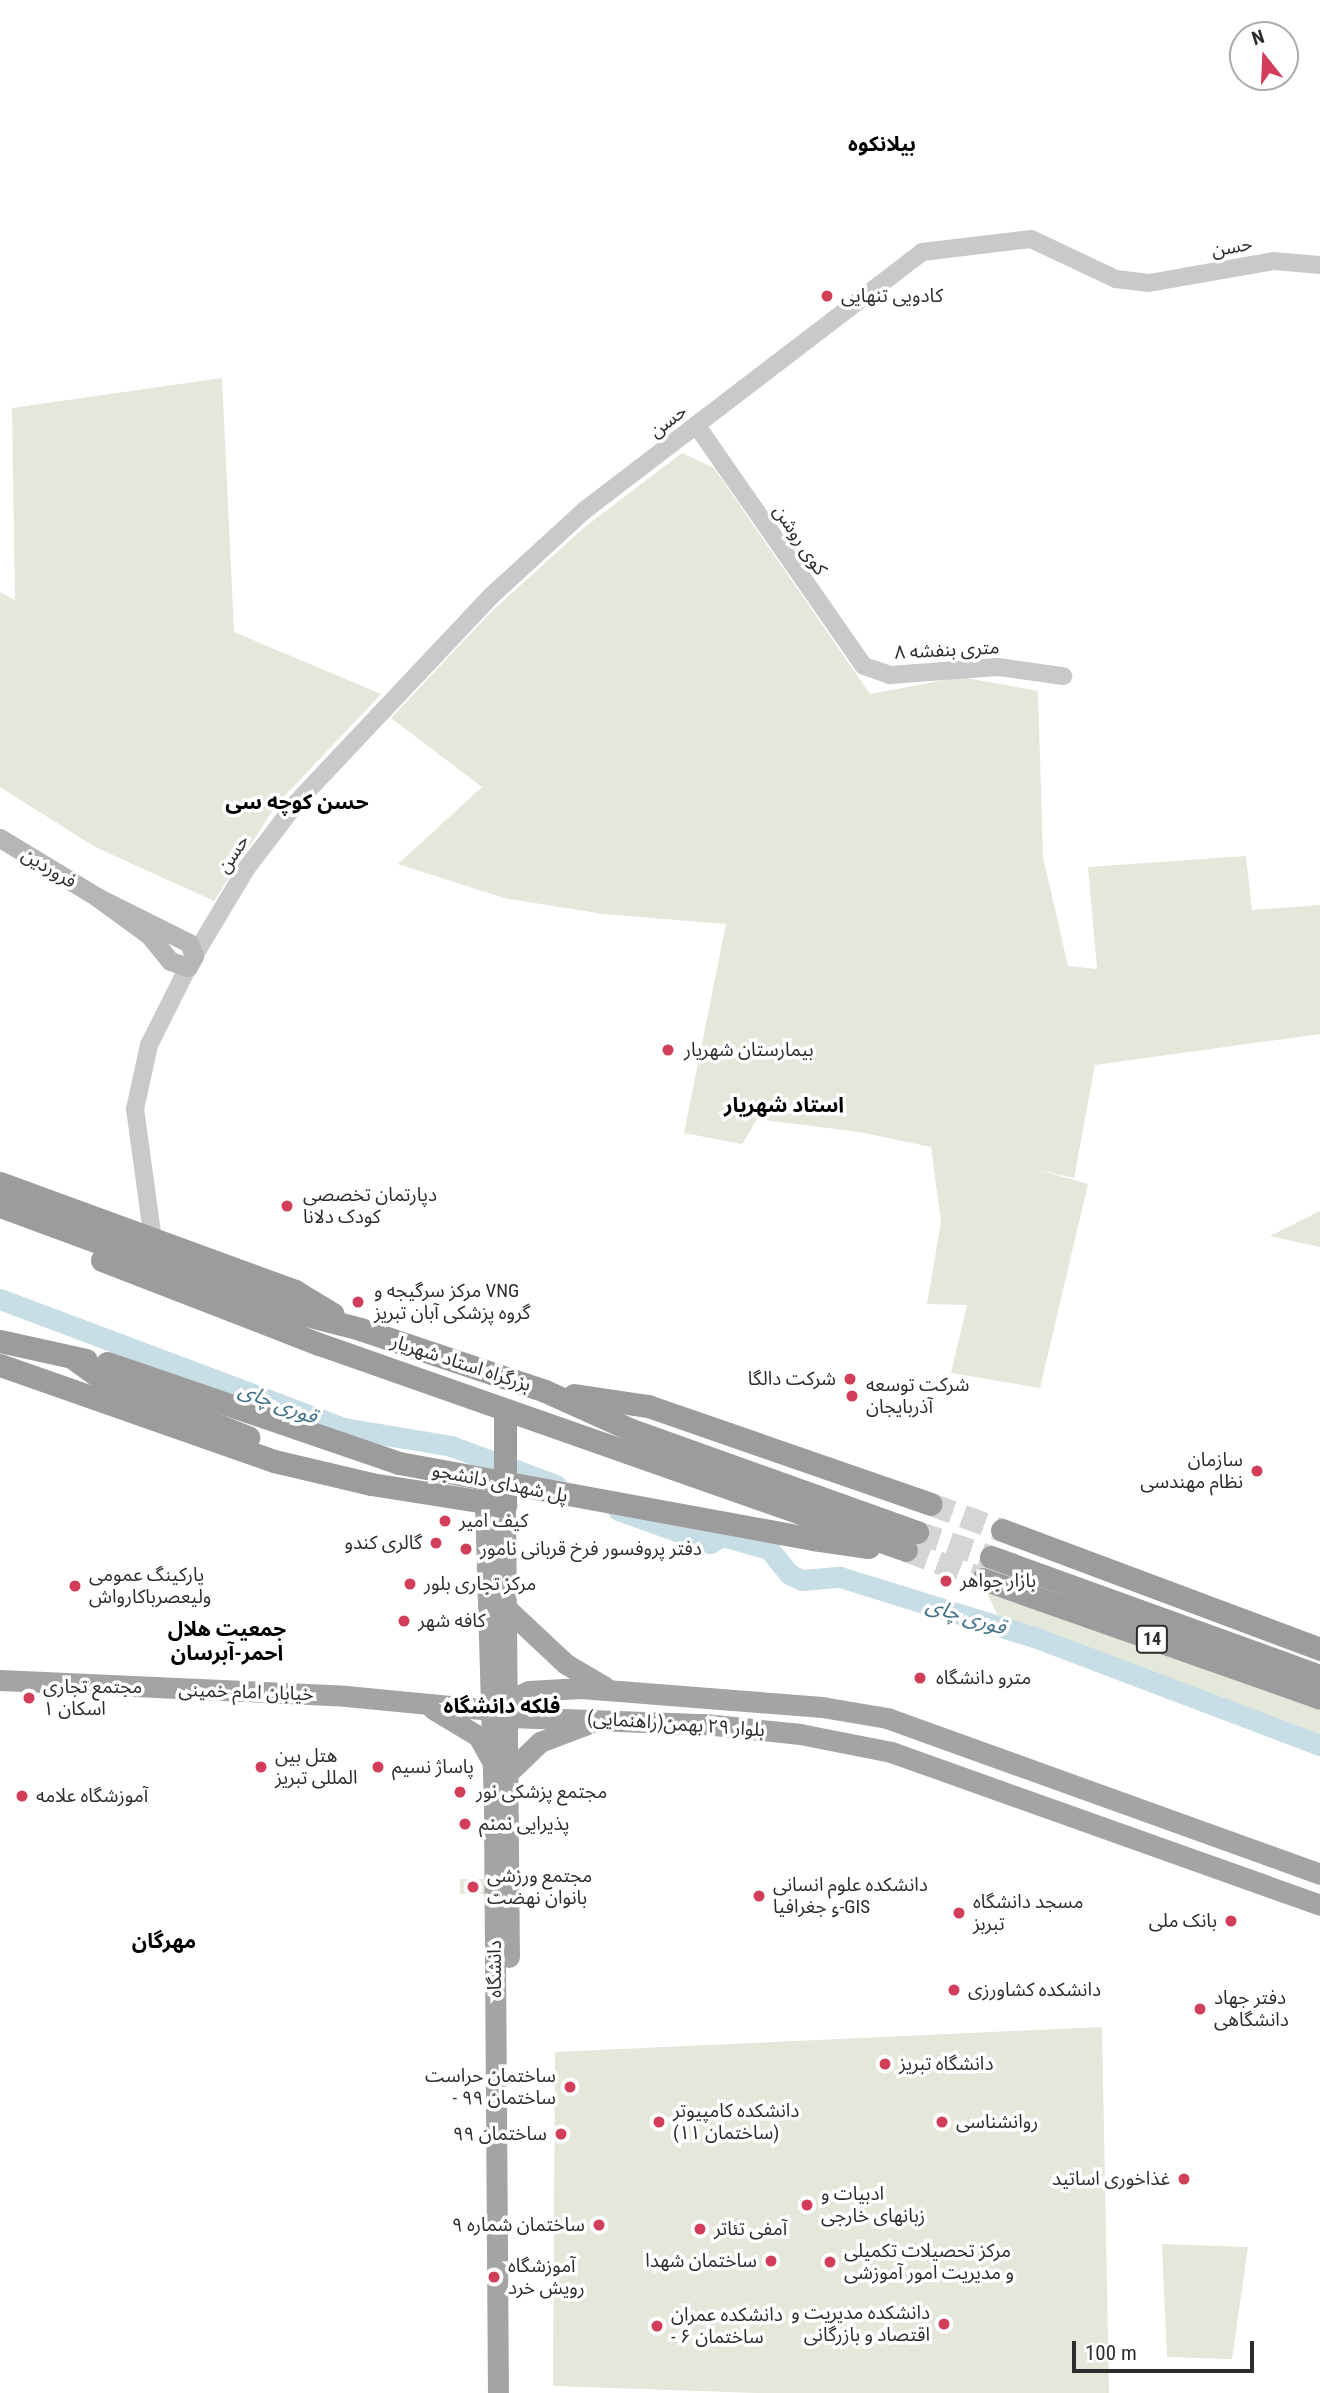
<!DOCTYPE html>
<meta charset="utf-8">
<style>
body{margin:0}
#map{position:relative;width:1320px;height:2393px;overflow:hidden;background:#fff;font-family:"Roboto Condensed","Noto Sans Arabic",sans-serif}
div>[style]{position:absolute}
.green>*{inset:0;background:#e3e8da;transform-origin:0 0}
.river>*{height:21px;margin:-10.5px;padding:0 10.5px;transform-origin:10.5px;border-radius:10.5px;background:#c8dee6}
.trunk-tunnel>*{height:23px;margin-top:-11.5px;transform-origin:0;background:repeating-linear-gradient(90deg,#d5d5d5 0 23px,transparent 0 34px)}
.tertiary>*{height:18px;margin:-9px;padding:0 9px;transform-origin:9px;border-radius:9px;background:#c9c9c9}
.secondary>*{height:19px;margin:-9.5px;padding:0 9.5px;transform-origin:9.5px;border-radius:9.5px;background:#b6b6b6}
.primary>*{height:21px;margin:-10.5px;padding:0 10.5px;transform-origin:10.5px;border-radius:10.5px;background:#a4a4a4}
.trunk>*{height:23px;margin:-11.5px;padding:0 11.5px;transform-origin:11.5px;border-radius:11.5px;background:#9c9c9c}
.trunk-bridge>*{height:23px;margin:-11.5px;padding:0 11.5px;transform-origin:11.5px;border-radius:11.5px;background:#9c9c9c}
.dots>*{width:19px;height:19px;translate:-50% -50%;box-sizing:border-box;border:4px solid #fff;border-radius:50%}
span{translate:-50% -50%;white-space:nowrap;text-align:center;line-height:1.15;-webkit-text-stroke:7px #fff;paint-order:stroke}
.shield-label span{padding:2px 5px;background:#fff;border:2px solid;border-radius:5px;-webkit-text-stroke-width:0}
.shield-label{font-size:18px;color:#2c2c2c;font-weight:700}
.street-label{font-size:19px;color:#2c2c2c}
.poi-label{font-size:19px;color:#2c2c2c}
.left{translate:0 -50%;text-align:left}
.right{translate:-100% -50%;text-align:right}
.neighbourhood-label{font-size:21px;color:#000;font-weight:700}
.water-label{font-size:21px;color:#437285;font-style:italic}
.north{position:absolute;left:1229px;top:21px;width:70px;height:70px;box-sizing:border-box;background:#fff;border:2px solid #ababab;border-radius:50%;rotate:342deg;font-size:19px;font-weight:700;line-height:28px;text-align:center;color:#2c2c2c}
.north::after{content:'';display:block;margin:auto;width:24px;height:32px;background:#d23e5a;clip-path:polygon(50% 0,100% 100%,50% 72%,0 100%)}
.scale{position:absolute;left:1072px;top:2341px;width:182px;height:32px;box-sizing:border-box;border:4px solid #2c2c2c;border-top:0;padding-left:9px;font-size:21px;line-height:24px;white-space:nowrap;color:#2c2c2c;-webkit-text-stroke:5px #fff;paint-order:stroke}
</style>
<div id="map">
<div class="green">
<div style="clip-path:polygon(222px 378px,234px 632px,381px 694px,277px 804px,214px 901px,95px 847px,0 787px,0 592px,15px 600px,12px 408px)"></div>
<div style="clip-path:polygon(682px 453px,714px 468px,870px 694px,961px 677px,1038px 691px,1043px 857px,1068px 966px,1097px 969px,1088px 867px,1246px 856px,1252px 910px,1320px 905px,1320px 1034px,1095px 1065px,1074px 1178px,1039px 1170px,1088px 1184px,1040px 1388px,951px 1373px,967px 1305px,927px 1304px,941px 1222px,931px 1147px,859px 1132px,757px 1119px,742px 1144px,684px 1133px,726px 924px,603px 914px,504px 898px,398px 864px,482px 787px,391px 718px,491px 612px,586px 526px)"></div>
<div style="clip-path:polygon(1320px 1211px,1320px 1247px,1270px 1236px)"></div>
<div style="clip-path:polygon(987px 1593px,1017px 1598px,1320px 1707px,1320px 1739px,1000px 1620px)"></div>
<div style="left:460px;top:1879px;width:25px;height:15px"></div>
<div style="clip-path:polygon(1102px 2027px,1109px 2393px,757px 2393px,553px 2386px,555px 2052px)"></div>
<div style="clip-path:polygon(1162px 2244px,1248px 2247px,1232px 2359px,1167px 2357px)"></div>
</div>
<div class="river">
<div style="left:0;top:1299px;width:367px;rotate:20.6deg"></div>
<div style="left:344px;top:1428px;width:109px;rotate:9.5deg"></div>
<div style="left:451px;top:1446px;width:112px;rotate:20.4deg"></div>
<div style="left:618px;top:1510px;width:98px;rotate:19.7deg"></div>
<div style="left:710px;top:1543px;width:14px;rotate:-30deg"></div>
<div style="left:722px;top:1536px;width:49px;rotate:15.5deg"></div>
<div style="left:769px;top:1549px;width:32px;rotate:51deg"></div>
<div style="left:789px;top:1574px;width:14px;rotate:25deg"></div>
<div style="left:802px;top:1580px;width:38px;rotate:-5deg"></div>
<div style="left:840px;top:1577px;width:203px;rotate:17.2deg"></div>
<div style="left:1034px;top:1637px;width:306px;rotate:20.7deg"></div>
</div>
<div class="trunk-tunnel">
<div style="left:931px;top:1504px;width:76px;rotate:20.1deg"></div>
<div style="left:917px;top:1532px;width:78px;rotate:18.7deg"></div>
<div style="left:906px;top:1550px;width:82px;rotate:20.6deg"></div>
</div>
<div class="tertiary">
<div style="left:697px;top:426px;width:292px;rotate:55.2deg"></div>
<div style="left:864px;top:666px;width:28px;rotate:19deg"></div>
<div style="left:890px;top:675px;width:108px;rotate:-4.2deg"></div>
<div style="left:998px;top:667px;width:66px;rotate:7.9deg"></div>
<div style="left:194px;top:956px;width:101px;rotate:-59.1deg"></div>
<div style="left:246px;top:869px;width:84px;rotate:-52.7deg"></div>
<div style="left:297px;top:802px;width:283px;rotate:-46.7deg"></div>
<div style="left:491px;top:596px;width:127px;rotate:-42.5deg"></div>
<div style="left:585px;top:510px;width:424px;rotate:-37.4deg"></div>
<div style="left:922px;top:252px;width:110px;rotate:-6.8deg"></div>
<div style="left:1031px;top:239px;width:94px;rotate:25.2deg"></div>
<div style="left:1116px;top:279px;width:33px;rotate:7deg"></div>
<div style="left:1149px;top:283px;width:127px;rotate:-10deg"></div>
<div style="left:1274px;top:261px;width:46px;rotate:5deg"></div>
<div style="left:153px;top:1240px;width:132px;rotate:-97.8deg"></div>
<div style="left:135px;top:1109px;width:66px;rotate:-77.7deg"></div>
<div style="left:149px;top:1045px;width:87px;rotate:-63.4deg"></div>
</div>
<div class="secondary">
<div style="left:0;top:838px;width:114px;rotate:31.3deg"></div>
<div style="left:97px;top:897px;width:64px;rotate:36.2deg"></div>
<div style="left:149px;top:935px;width:33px;rotate:51deg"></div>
<div style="left:170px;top:961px;width:19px;rotate:18deg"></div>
<div style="left:188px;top:967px;width:13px;rotate:-61deg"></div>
<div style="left:194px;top:956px;width:14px;rotate:-111deg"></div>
<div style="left:189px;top:943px;width:103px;rotate:-153.4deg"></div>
</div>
<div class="primary">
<div style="left:485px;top:1503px;width:307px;rotate:88.3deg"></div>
<div style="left:494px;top:1810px;width:583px;rotate:89.61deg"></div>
<div style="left:505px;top:1505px;width:452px;rotate:89.5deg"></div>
<div style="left:505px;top:1607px;width:83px;rotate:43.1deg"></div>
<div style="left:566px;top:1664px;width:45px;rotate:30.5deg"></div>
<div style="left:0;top:1680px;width:346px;rotate:2.6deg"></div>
<div style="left:346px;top:1696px;width:146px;rotate:5.5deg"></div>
<div style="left:491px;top:1710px;width:20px;rotate:20deg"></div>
<div style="left:510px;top:1717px;width:195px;rotate:2.1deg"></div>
<div style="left:705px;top:1724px;width:96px;rotate:6deg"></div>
<div style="left:800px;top:1734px;width:93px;rotate:11.2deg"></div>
<div style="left:891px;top:1752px;width:455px;rotate:19.6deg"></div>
<div style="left:501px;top:1703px;width:30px;rotate:-23deg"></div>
<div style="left:529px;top:1691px;width:52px;rotate:-3.3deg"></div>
<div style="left:581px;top:1688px;width:242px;rotate:4.5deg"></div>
<div style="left:822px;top:1707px;width:66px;rotate:9.6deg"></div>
<div style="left:887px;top:1718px;width:460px;rotate:19.8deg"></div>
<div style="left:433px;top:1709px;width:52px;rotate:31deg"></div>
<div style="left:478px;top:1736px;width:26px;rotate:61deg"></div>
<div style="left:510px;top:1771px;width:42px;rotate:-44deg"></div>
<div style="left:540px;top:1742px;width:53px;rotate:-20.8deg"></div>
</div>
<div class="trunk">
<div style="left:0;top:1183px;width:314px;rotate:20.1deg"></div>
<div style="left:295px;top:1291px;width:44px;rotate:31.2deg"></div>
<div style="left:0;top:1206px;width:290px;rotate:20.2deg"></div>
<div style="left:272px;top:1306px;width:91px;rotate:14.6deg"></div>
<div style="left:360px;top:1329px;width:195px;rotate:18.5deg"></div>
<div style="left:545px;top:1391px;width:92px;rotate:24.3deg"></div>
<div style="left:629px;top:1429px;width:306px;rotate:19.7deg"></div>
<div style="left:102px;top:1260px;width:233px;rotate:21.2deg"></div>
<div style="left:319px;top:1344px;width:622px;rotate:19.34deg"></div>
<div style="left:0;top:1341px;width:88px;rotate:12.5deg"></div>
<div style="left:73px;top:1358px;width:39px;rotate:36deg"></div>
<div style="left:105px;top:1381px;width:154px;rotate:21.4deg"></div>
<div style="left:0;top:1365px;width:290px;rotate:19.3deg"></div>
<div style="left:274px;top:1461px;width:100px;rotate:13.3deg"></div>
<div style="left:371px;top:1484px;width:136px;rotate:8.9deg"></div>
<div style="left:505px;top:1505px;width:95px;rotate:-90deg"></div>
<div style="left:574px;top:1395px;width:75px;rotate:8.5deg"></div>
<div style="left:648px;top:1406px;width:299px;rotate:19.1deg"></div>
<div style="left:1002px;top:1530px;width:340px;rotate:20.5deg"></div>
<div style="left:813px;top:1539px;width:56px;rotate:8.3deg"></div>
<div style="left:991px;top:1557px;width:350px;rotate:19.9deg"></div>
<div style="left:983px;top:1579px;width:357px;rotate:19.4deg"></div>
</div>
<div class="trunk-bridge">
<div style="left:107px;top:1363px;width:309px;rotate:18.9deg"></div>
<div style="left:399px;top:1463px;width:421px;rotate:10.4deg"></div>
</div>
<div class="dots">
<div style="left:827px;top:296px;background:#d23e5a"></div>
<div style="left:668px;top:1050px;background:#d23e5a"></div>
<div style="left:287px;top:1206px;background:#d23e5a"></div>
<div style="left:358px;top:1302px;background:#d23e5a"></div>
<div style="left:850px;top:1379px;background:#d23e5a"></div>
<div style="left:852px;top:1396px;background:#d23e5a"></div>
<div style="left:1257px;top:1471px;background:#d23e5a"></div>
<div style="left:445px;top:1521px;background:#d23e5a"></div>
<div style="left:436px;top:1543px;background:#d23e5a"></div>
<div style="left:466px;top:1549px;background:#d23e5a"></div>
<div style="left:946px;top:1581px;background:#d23e5a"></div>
<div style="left:410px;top:1584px;background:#d23e5a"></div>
<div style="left:75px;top:1586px;background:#d23e5a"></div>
<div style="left:404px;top:1621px;background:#d23e5a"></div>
<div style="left:920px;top:1678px;background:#d23e5a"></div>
<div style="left:29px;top:1698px;background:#d23e5a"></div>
<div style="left:261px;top:1767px;background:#d23e5a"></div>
<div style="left:378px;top:1767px;background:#d23e5a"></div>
<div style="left:460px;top:1792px;background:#d23e5a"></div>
<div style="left:22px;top:1796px;background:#d23e5a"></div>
<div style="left:465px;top:1824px;background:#d23e5a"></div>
<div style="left:473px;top:1887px;background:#d23e5a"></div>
<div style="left:759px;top:1896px;background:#d23e5a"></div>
<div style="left:959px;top:1913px;background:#d23e5a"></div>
<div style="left:1231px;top:1921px;background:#d23e5a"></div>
<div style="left:954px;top:1990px;background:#d23e5a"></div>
<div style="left:1200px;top:2009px;background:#d23e5a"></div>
<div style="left:885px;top:2064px;background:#d23e5a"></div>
<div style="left:570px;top:2087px;background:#d23e5a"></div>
<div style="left:659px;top:2122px;background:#d23e5a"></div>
<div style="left:942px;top:2122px;background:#d23e5a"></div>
<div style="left:561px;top:2134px;background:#d23e5a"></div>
<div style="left:1184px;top:2179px;background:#d23e5a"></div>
<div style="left:807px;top:2205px;background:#d23e5a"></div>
<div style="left:599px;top:2225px;background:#d23e5a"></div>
<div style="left:700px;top:2229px;background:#d23e5a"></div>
<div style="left:771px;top:2261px;background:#d23e5a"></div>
<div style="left:830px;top:2262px;background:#d23e5a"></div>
<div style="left:494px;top:2277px;background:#d23e5a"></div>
<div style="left:944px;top:2324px;background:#d23e5a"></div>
<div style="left:657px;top:2326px;background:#d23e5a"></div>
</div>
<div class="shield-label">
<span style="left:1152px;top:1639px">14</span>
</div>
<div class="street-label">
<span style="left:1232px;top:247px;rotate:-10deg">حسن</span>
<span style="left:668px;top:421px;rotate:-37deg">حسن</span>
<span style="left:800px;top:540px;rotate:56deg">کوی روشن</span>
<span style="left:947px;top:650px;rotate:-3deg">۸ متری بنفشه</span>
<span style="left:233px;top:854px;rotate:-56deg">حسن</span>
<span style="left:49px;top:868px;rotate:31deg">فروردین</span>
<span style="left:461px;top:1363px;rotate:18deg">بزرگراه استاد شهریار</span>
<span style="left:500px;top:1483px;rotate:11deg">پل شهدای دانشجو</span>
<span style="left:246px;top:1692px;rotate:2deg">خیابان امام خمینی</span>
<span style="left:676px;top:1724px;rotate:4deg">بلوار ٢٩ بهمن(راهنمایی)</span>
<span style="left:495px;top:1969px;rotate:-90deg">دانشگاه</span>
</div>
<div class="poi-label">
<span class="left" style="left:841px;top:296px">کادویی تنهایی</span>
<span class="left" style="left:684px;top:1050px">بیمارستان شهریار</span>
<span class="left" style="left:303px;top:1206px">دپارتمان تخصصی<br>کودک دلانا</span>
<span class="left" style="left:374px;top:1302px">مرکز سرگیجه و VNG<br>گروه پزشکی آبان تبریز</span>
<span class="right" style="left:836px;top:1379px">شرکت دالگا</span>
<span class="left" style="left:866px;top:1396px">شرکت توسعه<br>آذربایجان</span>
<span class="right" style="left:1243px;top:1471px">سازمان<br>نظام مهندسی</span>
<span class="left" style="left:459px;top:1521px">کیف امیر</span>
<span class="right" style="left:422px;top:1543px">گالری کندو</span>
<span class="left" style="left:480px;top:1549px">دفتر پروفسور فرخ قربانی نامور</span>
<span class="left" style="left:89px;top:1586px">پارکینگ عمومی<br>ولیعصرباکارواش</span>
<span class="left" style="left:960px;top:1581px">بازار جواهر</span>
<span class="left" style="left:424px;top:1584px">مرکز تجاری بلور</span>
<span class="left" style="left:418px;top:1621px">کافه شهر</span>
<span class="left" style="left:936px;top:1678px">مترو دانشگاه</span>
<span class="left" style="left:43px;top:1698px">مجتمع تجاری<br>اسکان ۱</span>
<span class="left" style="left:275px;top:1767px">هتل بین<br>المللی تبریز</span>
<span class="left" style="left:392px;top:1767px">پاساژ نسیم</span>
<span class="left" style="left:476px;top:1792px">مجتمع پزشکی نور</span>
<span class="left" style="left:36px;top:1796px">آموزشگاه علامه</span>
<span class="left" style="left:479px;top:1824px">پذیرایی نمنم</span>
<span class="left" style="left:487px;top:1887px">مجتمع ورزشی<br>بانوان نهضت</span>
<span class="left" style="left:773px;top:1896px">دانشکده علوم انسانی<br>و جغرافیا-GIS</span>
<span class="left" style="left:973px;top:1913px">مسجد دانشگاه<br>تبربز</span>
<span class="right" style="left:1217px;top:1921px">بانک ملی</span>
<span class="left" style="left:968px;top:1990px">دانشکده کشاورزی</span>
<span class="left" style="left:1214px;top:2009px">دفتر جهاد<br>دانشگاهی</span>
<span class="left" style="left:899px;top:2064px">دانشگاه تبریز</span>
<span class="right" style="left:556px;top:2087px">ساختمان حراست<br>- ساختمان ۹۹</span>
<span class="left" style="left:673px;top:2122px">دانشکده کامپیوتر<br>(ساختمان ۱۱)</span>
<span class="left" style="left:956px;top:2122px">روانشناسی</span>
<span class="right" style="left:547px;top:2134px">ساختمان ۹۹</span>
<span class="right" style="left:1170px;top:2179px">غذاخوری اساتید</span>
<span class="left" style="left:821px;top:2205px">ادبیات و<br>زبانهای خارجی</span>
<span class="right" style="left:585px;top:2225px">ساختمان شماره ۹</span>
<span class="left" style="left:714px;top:2229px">آمفی تئاتر</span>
<span class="left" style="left:844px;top:2262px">مرکز تحصیلات تکمیلی<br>و مدیریت امور آموزشی</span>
<span class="right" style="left:757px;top:2261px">ساختمان شهدا</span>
<span class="left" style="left:508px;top:2277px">آموزشگاه<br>رویش خرد</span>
<span class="right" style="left:930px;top:2324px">دانشکده مدیریت و<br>اقتصاد و بازرگانی</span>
<span class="left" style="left:671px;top:2326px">دانشکده عمران<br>- ساختمان ۶</span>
</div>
<div class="neighbourhood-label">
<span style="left:882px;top:144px">بیلانکوه</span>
<span style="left:297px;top:802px">حسن کوچه سی</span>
<span style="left:784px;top:1105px">استاد شهریار</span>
<span style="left:227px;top:1641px">جمعیت هلال<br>احمر-آبرسان</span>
<span style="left:502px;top:1706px">فلکه دانشگاه</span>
<span style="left:164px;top:1941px">مهرگان</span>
</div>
<div class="water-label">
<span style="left:278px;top:1403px;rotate:21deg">قوری چای</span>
<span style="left:966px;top:1616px;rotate:17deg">قوری چای</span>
</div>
<div class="north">N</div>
<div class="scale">100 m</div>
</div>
